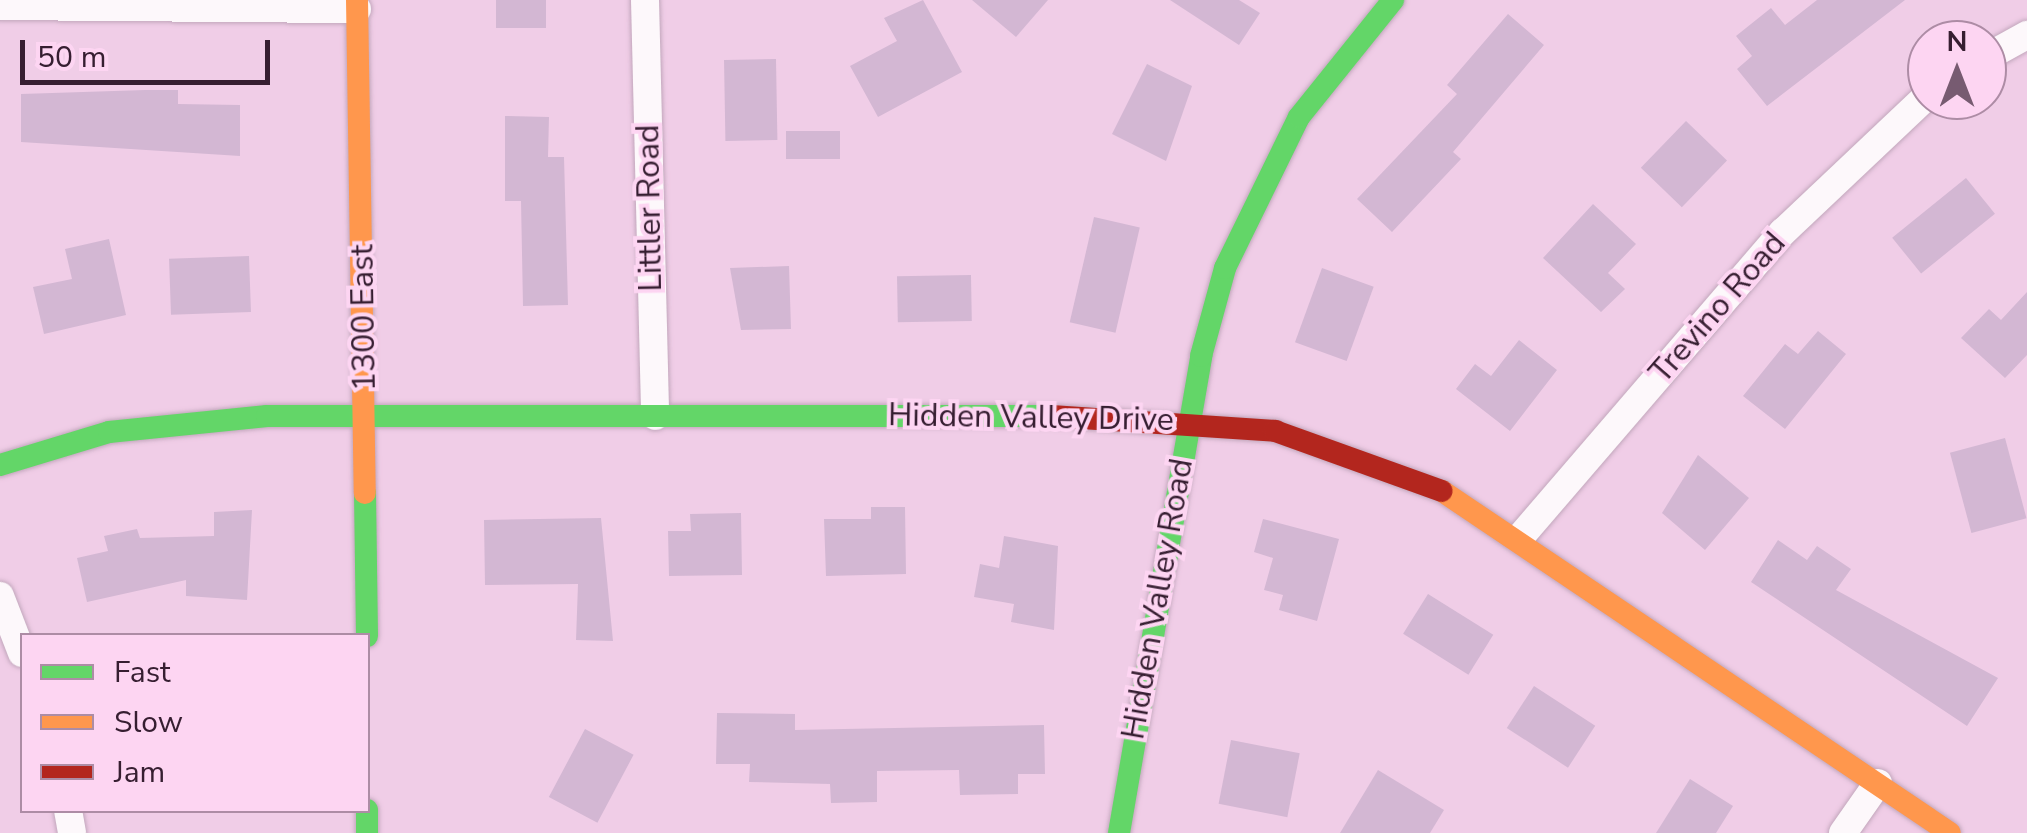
<!DOCTYPE html>
<style>
body{margin:0}
#map{position:relative;width:2027px;height:833px;overflow:hidden;background:#f0cde7;font-family:"Nunito Sans",sans-serif}
div>[style]{position:absolute}
.building>*{inset:0;background:#d3b7d3;transform-origin:0 0}
.roads{filter:drop-shadow(0 0 2px #c2a7bc) drop-shadow(0 0 2px #c2a7bc)}
.street>*{height:28px;margin:-14px;padding:0 14px;transform-origin:14px;border-radius:14px;background:#fdf8fb}
.fast>*{height:22px;margin:-11px;padding:0 11px;transform-origin:11px;border-radius:11px;background:#63d668}
.slow>*{height:22px;margin:-11px;padding:0 11px;transform-origin:11px;border-radius:11px;background:#ff974d}
.jam>*{height:22px;margin:-11px;padding:0 11px;transform-origin:11px;border-radius:11px;background:#b3261e}
span{translate:-50% -50%;white-space:nowrap;text-align:center;line-height:1.15;-webkit-text-stroke:8px #fdd5f2;paint-order:stroke}
.street-label{font-size:32px;color:#361e31}
.legend{position:absolute;left:20px;top:633px;width:350px;height:180px;box-sizing:border-box;background:#fdd5f2;border:2px solid #ad8ca5;margin:0;padding:12px 18px;list-style:none;font-size:30px;color:#361e31}
.legend li{display:flex;align-items:center;gap:20px;height:50px}
.legend b{width:50px;border:2px solid #ad8ca5}
.north{position:absolute;left:1907px;top:20px;width:100px;height:100px;box-sizing:border-box;background:#fdd5f2;border:2px solid #ad8ca5;border-radius:50%;rotate:0deg;font-size:28px;font-weight:700;line-height:40px;text-align:center;color:#361e31}
.north::after{content:'';display:block;margin:auto;width:35px;height:45px;background:#775b71;clip-path:polygon(50% 0,100% 100%,50% 72%,0 100%)}
.scale{position:absolute;left:20px;top:40px;width:250px;height:45px;box-sizing:border-box;border:5px solid #361e31;border-top:0;padding-left:12px;font-size:30px;line-height:35px;white-space:nowrap;color:#361e31;-webkit-text-stroke:8px #fdd5f2;paint-order:stroke}
</style>
<div id="map">
<div class="building">
<div style="left:496px;top:0;width:50px;height:28px"></div>
<div style="clip-path:polygon(923px 0,962px 72px,878px 117px,850px 66px,897px 41px,884px 18px)"></div>
<div style="clip-path:polygon(972px 0,1048px 0,1016px 37px)"></div>
<div style="clip-path:polygon(1170px 0,1239px 0,1260px 13px,1239px 45px)"></div>
<div style="clip-path:polygon(1817px 0,1905px 0,1767px 106px,1737px 69px,1752px 56px,1736px 36px,1771px 8px,1785px 25px)"></div>
<div style="clip-path:polygon(1508px 14px,1544px 45px,1453px 152px,1461px 159px,1392px 232px,1357px 199px,1457px 94px,1447px 85px)"></div>
<div style="left:776px;top:59px;width:81px;height:52px;rotate:89deg"></div>
<div style="clip-path:polygon(1147px 64px,1192px 86px,1166px 161px,1112px 134px)"></div>
<div style="clip-path:polygon(145px 90px,178px 90px,178px 104px,240px 105px,240px 156px,21px 142px,21px 94px)"></div>
<div style="clip-path:polygon(505px 116px,549px 117px,548px 157px,564px 157px,568px 305px,523px 306px,521px 201px,505px 201px)"></div>
<div style="left:1686px;top:121px;width:57px;height:65px;rotate:44deg"></div>
<div style="left:786px;top:131px;width:54px;height:28px"></div>
<div style="left:1966px;top:178px;width:46px;height:95px;rotate:51deg"></div>
<div style="clip-path:polygon(1593px 204px,1636px 244px,1608px 273px,1625px 289px,1601px 312px,1543px 258px)"></div>
<div style="left:1094px;top:217px;width:47px;height:108px;rotate:13deg"></div>
<div style="clip-path:polygon(109px 239px,126px 315px,44px 334px,33px 287px,72px 279px,65px 249px)"></div>
<div style="left:249px;top:256px;width:56px;height:80px;rotate:88deg"></div>
<div style="clip-path:polygon(789px 266px,791px 329px,741px 330px,730px 268px)"></div>
<div style="left:1322px;top:268px;width:55px;height:79px;rotate:20deg"></div>
<div style="left:971px;top:275px;width:46px;height:74px;rotate:89deg"></div>
<div style="clip-path:polygon(2027px 292px,2027px 355px,2005px 378px,1961px 338px,1989px 309px,2001px 320px)"></div>
<div style="clip-path:polygon(1818px 331px,1846px 354px,1785px 429px,1743px 396px,1785px 344px,1798px 354px)"></div>
<div style="clip-path:polygon(1519px 340px,1557px 370px,1510px 431px,1456px 389px,1475px 364px,1491px 376px)"></div>
<div style="left:2005px;top:438px;width:83px;height:57px;rotate:75deg"></div>
<div style="clip-path:polygon(1698px 455px,1749px 498px,1705px 550px,1662px 513px)"></div>
<div style="clip-path:polygon(871px 507px,905px 507px,906px 574px,826px 576px,824px 519px,871px 519px)"></div>
<div style="clip-path:polygon(252px 510px,247px 600px,186px 596px,186px 580px,87px 602px,77px 558px,108px 551px,104px 536px,137px 529px,140px 538px,214px 536px,214px 512px)"></div>
<div style="clip-path:polygon(741px 513px,742px 575px,669px 576px,668px 531px,691px 531px,690px 514px)"></div>
<div style="clip-path:polygon(601px 518px,613px 641px,576px 640px,578px 584px,485px 585px,484px 520px)"></div>
<div style="clip-path:polygon(1263px 519px,1339px 539px,1317px 621px,1279px 610px,1283px 595px,1264px 590px,1273px 558px,1254px 552px)"></div>
<div style="clip-path:polygon(1004px 536px,1058px 546px,1054px 630px,1011px 622px,1014px 604px,974px 597px,980px 564px,999px 568px)"></div>
<div style="clip-path:polygon(1778px 540px,1807px 560px,1817px 546px,1851px 569px,1836px 590px,1998px 678px,1967px 726px,1751px 582px)"></div>
<div style="left:1428px;top:594px;width:77px;height:47px;rotate:32deg"></div>
<div style="left:1534px;top:686px;width:73px;height:50px;rotate:33deg"></div>
<div style="clip-path:polygon(717px 713px,795px 714px,795px 730px,1044px 725px,1045px 774px,1018px 774px,1018px 794px,960px 795px,959px 770px,877px 771px,877px 802px,831px 803px,830px 784px,749px 782px,750px 764px,716px 764px)"></div>
<div style="left:585px;top:729px;width:55px;height:77px;rotate:28deg"></div>
<div style="left:1231px;top:740px;width:70px;height:65px;rotate:11deg"></div>
<div style="clip-path:polygon(1378px 770px,1444px 810px,1430px 833px,1340px 833px)"></div>
<div style="clip-path:polygon(1690px 779px,1733px 806px,1716px 833px,1656px 833px)"></div>
</div>
<div class="roads">
<div class="street">
<div style="left:645px;top:0;width:416px;rotate:88.6deg"></div>
<div style="left:0;top:6px;width:357px;rotate:0.5deg"></div>
<div style="left:1987px;top:57px;width:46px;rotate:-28.8deg"></div>
<div style="left:1522px;top:535px;width:400px;rotate:-49.3deg"></div>
<div style="left:1783px;top:232px;width:198px;rotate:-43.4deg"></div>
<div style="left:0;top:596px;width:61px;rotate:68.9deg"></div>
<div style="left:68px;top:810px;width:23px;rotate:80deg"></div>
<div style="left:1843px;top:833px;width:61px;rotate:-55deg"></div>
</div>
<div class="fast">
<div style="left:0;top:465px;width:114px;rotate:-16.8deg"></div>
<div style="left:109px;top:432px;width:159px;rotate:-5.8deg"></div>
<div style="left:267px;top:416px;width:784px"></div>
<div style="left:365px;top:493px;width:143px;rotate:89.2deg"></div>
<div style="left:367px;top:810px;width:23px;rotate:90deg"></div>
<div style="left:1119px;top:833px;width:484px;rotate:-80.2deg"></div>
<div style="left:1201px;top:356px;width:91px;rotate:-74.7deg"></div>
<div style="left:1225px;top:268px;width:168px;rotate:-63.9deg"></div>
<div style="left:1299px;top:117px;width:150px;rotate:-51.2deg"></div>
</div>
<div class="slow">
<div style="left:357px;top:0;width:493px;rotate:89.1deg"></div>
<div style="left:1442px;top:491px;width:612px;rotate:33.95deg"></div>
</div>
<div class="jam">
<div style="left:1051px;top:416px;width:225px;rotate:3.8deg"></div>
<div style="left:1275px;top:431px;width:177px;rotate:19.8deg"></div>
</div>
</div>
<div class="street-label">
<span style="left:650px;top:208px;rotate:-91deg">Littler Road</span>
<span style="left:1718px;top:308px;rotate:-49deg">Trevino Road</span>
<span style="left:364px;top:318px;rotate:-91deg">1300 East</span>
<span style="left:1031px;top:418px;rotate:1deg">Hidden Valley Drive</span>
<span style="left:1158px;top:599px;rotate:-80deg">Hidden Valley Road</span>
</div>
<ul class="legend">
<li><b style="height:12px;background:#63d668"></b>Fast</li>
<li><b style="height:12px;background:#ff974d"></b>Slow</li>
<li><b style="height:12px;background:#b3261e"></b>Jam</li>
</ul>
<div class="north">N</div>
<div class="scale">50 m</div>
</div>
